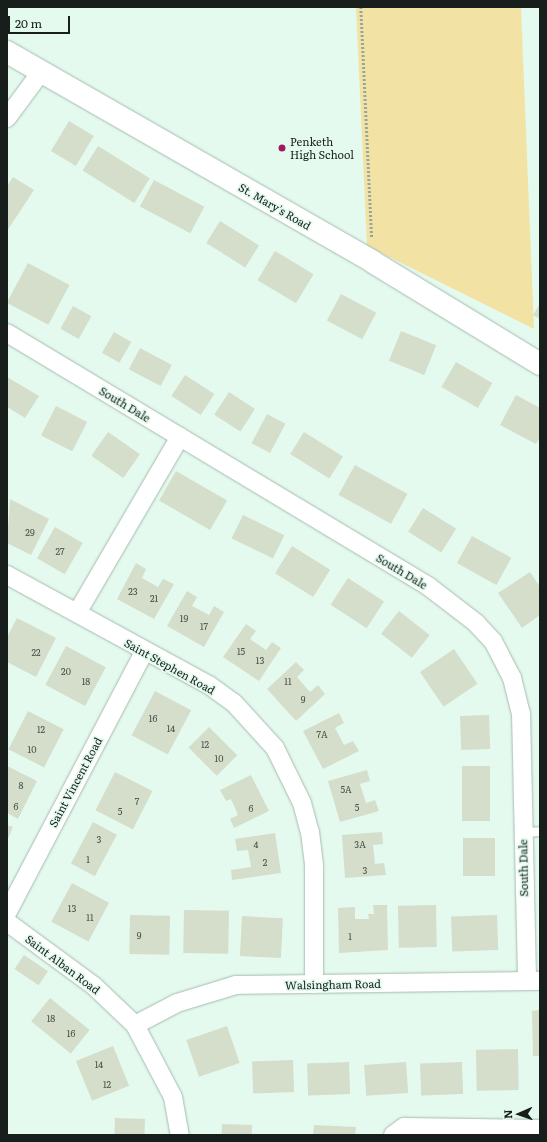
<!DOCTYPE html>
<style>
body{margin:0}
#map{position:relative;width:547px;height:1142px;overflow:hidden;background:#e4faee;font-family:Literata,serif}
div>[style]{position:absolute}
.green>*{inset:0;background:#f2e3a5}
.building>*{inset:0;background:#d4decb;transform-origin:0 0}
.path>*{height:2.5px;margin-top:-1.25px;transform-origin:0;background:repeating-linear-gradient(90deg,#96a69d 0 2px,transparent 0 4px)}
.roads{filter:drop-shadow(0 0 1px #a6bbb0) drop-shadow(0 0 1px #a6bbb0)}
.service>*{height:9px;margin:-4.5px;padding:0 4.5px;transform-origin:4.5px;border-radius:4.5px;background:#fff}
.minor>*{height:18px;margin:-9px;padding:0 9px;transform-origin:9px;border-radius:9px;background:#fff}
.tertiary>*{height:22px;margin:-11px;padding:0 11px;transform-origin:11px;border-radius:11px;background:#fff}
.dots>*{width:11px;height:11px;translate:-50% -50%;box-sizing:border-box;border:2px solid #e4faee;border-radius:50%}
span{translate:-50% -50%;white-space:nowrap;text-align:center;line-height:1.15;-webkit-text-stroke:3.5px #e4faee;paint-order:stroke}
.number-label{font-size:9px;color:#464e47}
.number-label span{-webkit-text-stroke-width:0}
.poi-label{font-size:11px;color:#171e1b}
.left{translate:0 -50%;text-align:left}
.street-label{font-size:11px;color:#171e1b}
.frame{position:absolute;inset:0;border:8px solid #171e1b;pointer-events:none}
.north{position:absolute;left:499px;top:1094px;width:40px;height:40px;-webkit-text-stroke:3px #e4faee;paint-order:stroke;rotate:268deg;font-size:11px;font-weight:700;line-height:16px;text-align:center;color:#171e1b}
.north::after{content:'';display:block;margin:auto;width:14px;height:18px;background:#171e1b;clip-path:polygon(50% 0,100% 100%,50% 72%,0 100%)}
.scale{position:absolute;left:8px;top:16px;width:62px;height:18px;box-sizing:border-box;border:2px solid #171e1b;border-top:0;padding-left:5px;font-size:12px;line-height:14px;white-space:nowrap;color:#171e1b;-webkit-text-stroke:3px #e4faee;paint-order:stroke}
</style>
<div id="map">
<div class="green">
<div style="clip-path:polygon(356px 7px,521px 7px,534px 329px,367px 246px)"></div>
</div>
<div class="building">
<div style="left:69px;top:121px;width:29px;height:35px;rotate:31deg"></div>
<div style="left:98px;top:146px;width:61px;height:29px;rotate:32deg"></div>
<div style="clip-path:polygon(13px 177px,34px 190px,7px 231px,7px 186px)"></div>
<div style="left:154px;top:180px;width:57px;height:30px;rotate:28deg"></div>
<div style="left:220px;top:221px;width:46px;height:26px;rotate:32deg"></div>
<div style="left:275px;top:251px;width:45px;height:34px;rotate:31deg"></div>
<div style="left:28px;top:263px;width:47px;height:45px;rotate:28deg"></div>
<div style="left:341px;top:294px;width:40px;height:30px;rotate:28deg"></div>
<div style="clip-path:polygon(540px 304px,540px 319px,533px 315px)"></div>
<div style="left:73px;top:306px;width:21px;height:26px;rotate:29deg"></div>
<div style="left:401px;top:331px;width:38px;height:32px;rotate:22deg"></div>
<div style="left:114px;top:332px;width:20px;height:24px;rotate:30deg"></div>
<div style="left:140px;top:348px;width:36px;height:24px;rotate:28deg"></div>
<div style="left:456px;top:362px;width:42px;height:29px;rotate:30deg"></div>
<div style="left:185px;top:375px;width:35px;height:25px;rotate:33deg"></div>
<div style="clip-path:polygon(7px 377px,39px 396px,25px 418px,7px 407px)"></div>
<div style="left:229px;top:392px;width:31px;height:27px;rotate:33deg"></div>
<div style="clip-path:polygon(516px 395px,540px 408px,540px 437px,536px 444px,500px 425px)"></div>
<div style="left:56px;top:406px;width:35px;height:33px;rotate:27deg"></div>
<div style="left:267px;top:414px;width:21px;height:33px;rotate:28deg"></div>
<div style="left:108px;top:432px;width:39px;height:29px;rotate:35deg"></div>
<div style="left:304px;top:432px;width:46px;height:26px;rotate:32deg"></div>
<div style="left:355px;top:465px;width:60px;height:34px;rotate:29deg"></div>
<div style="left:176px;top:471px;width:59px;height:34px;rotate:30deg"></div>
<div style="clip-path:polygon(10px 499px,49px 519px,31px 555px,7px 543px)"></div>
<div style="left:423px;top:508px;width:39px;height:28px;rotate:32deg"></div>
<div style="left:243px;top:515px;width:46px;height:26px;rotate:26deg"></div>
<div style="left:55px;top:527px;width:32px;height:36px;rotate:30deg"></div>
<div style="left:472px;top:536px;width:45px;height:31px;rotate:29deg"></div>
<div style="left:292px;top:546px;width:45px;height:32px;rotate:32deg"></div>
<div style="clip-path:polygon(136px 563px,146px 569px,142px 578px,158px 587px,163px 579px,174px 584px,154px 619px,117px 599px)"></div>
<div style="clip-path:polygon(530px 572px,540px 587px,540px 615px,522px 628px,498px 593px)"></div>
<div style="left:348px;top:578px;width:43px;height:32px;rotate:33deg"></div>
<div style="clip-path:polygon(187px 591px,197px 597px,192px 606px,200px 610px,209px 615px,214px 606px,224px 612px,204px 647px,167px 626px)"></div>
<div style="left:399px;top:611px;width:39px;height:29px;rotate:38deg"></div>
<div style="clip-path:polygon(17px 618px,56px 638px,36px 677px,7px 662px,7px 637px)"></div>
<div style="clip-path:polygon(246px 624px,256px 631px,250px 639px,266px 650px,272px 642px,281px 648px,259px 681px,223px 657px)"></div>
<div style="left:66px;top:646px;width:45px;height:44px;rotate:28deg"></div>
<div style="left:454px;top:649px;width:42px;height:41px;rotate:56deg"></div>
<div style="clip-path:polygon(296px 662px,304px 670px,297px 677px,310px 692px,318px 685px,325px 694px,296px 721px,267px 689px)"></div>
<div style="left:155px;top:691px;width:41px;height:50px;rotate:28deg"></div>
<div style="left:28px;top:711px;width:40px;height:43px;rotate:27deg"></div>
<div style="clip-path:polygon(339px 713px,344px 723px,335px 728px,344px 745px,353px 741px,359px 751px,323px 769px,303px 731px)"></div>
<div style="left:489px;top:715px;width:34px;height:29px;rotate:88deg"></div>
<div style="left:209px;top:727px;width:40px;height:29px;rotate:45deg"></div>
<div style="clip-path:polygon(7px 766px,37px 781px,18px 819px,7px 813px)"></div>
<div style="left:462px;top:766px;width:28px;height:55px"></div>
<div style="clip-path:polygon(367px 770px,370px 781px,360px 784px,366px 803px,375px 800px,379px 811px,340px 822px,328px 781px)"></div>
<div style="left:115px;top:772px;width:42px;height:43px;rotate:27deg"></div>
<div style="clip-path:polygon(251px 775px,269px 811px,234px 828px,230px 819px,238px 815px,231px 799px,226px 801px,220px 790px)"></div>
<div style="left:93px;top:822px;width:27px;height:47px;rotate:28deg"></div>
<div style="clip-path:polygon(7px 825px,13px 827px,7px 841px)"></div>
<div style="clip-path:polygon(382px 832px,383px 844px,373px 845px,374px 854px,375px 864px,384px 863px,386px 875px,345px 878px,342px 835px)"></div>
<div style="clip-path:polygon(275px 833px,281px 873px,232px 880px,231px 870px,251px 867px,248px 850px,237px 851px,235px 839px)"></div>
<div style="left:495px;top:838px;width:38px;height:32px;rotate:90deg"></div>
<div style="left:72px;top:883px;width:42px;height:44px;rotate:28deg"></div>
<div style="clip-path:polygon(373px 905px,387px 905px,388px 950px,339px 953px,338px 908px,355px 907px,355px 919px,369px 919px,368px 914px,374px 914px)"></div>
<div style="left:436px;top:905px;width:42px;height:38px;rotate:89deg"></div>
<div style="left:184px;top:910px;width:45px;height:43px;rotate:1deg"></div>
<div style="left:130px;top:915px;width:40px;height:39px;rotate:1deg"></div>
<div style="left:497px;top:915px;width:35px;height:46px;rotate:88deg"></div>
<div style="left:242px;top:916px;width:41px;height:40px;rotate:3deg"></div>
<div style="left:24px;top:955px;width:29px;height:17px;rotate:34deg"></div>
<div style="left:50px;top:998px;width:51px;height:30px;rotate:39deg"></div>
<div style="clip-path:polygon(540px 1010px,540px 1056px,533px 1056px,532px 1011px)"></div>
<div style="left:227px;top:1026px;width:39px;height:43px;rotate:71deg"></div>
<div style="left:113px;top:1046px;width:43px;height:40px;rotate:68deg"></div>
<div style="left:518px;top:1049px;width:41px;height:42px;rotate:89deg"></div>
<div style="left:293px;top:1060px;width:32px;height:41px;rotate:88deg"></div>
<div style="left:349px;top:1062px;width:32px;height:42px;rotate:88deg"></div>
<div style="left:406px;top:1062px;width:31px;height:42px;rotate:86deg"></div>
<div style="left:462px;top:1062px;width:32px;height:42px;rotate:88deg"></div>
<div style="left:115px;top:1118px;width:30px;height:17px;rotate:2deg"></div>
<div style="left:222px;top:1124px;width:30px;height:11px;rotate:2deg"></div>
<div style="clip-path:polygon(314px 1125px,356px 1127px,355px 1135px,313px 1135px)"></div>
</div>
<div class="path">
<div style="left:361px;top:7px;width:231px;rotate:87.3deg"></div>
</div>
<div class="roads">
<div class="service">
<div style="left:523px;top:832px;width:17px;rotate:-3deg"></div>
</div>
<div class="minor">
<div style="left:7px;top:118px;width:57px;rotate:-53.5deg"></div>
<div style="left:7px;top:333px;width:491px;rotate:31deg"></div>
<div style="left:428px;top:586px;width:61px;rotate:37.6deg"></div>
<div style="left:476px;top:623px;width:25px;rotate:47deg"></div>
<div style="left:493px;top:641px;width:42px;rotate:62.8deg"></div>
<div style="left:512px;top:678px;width:36px;rotate:76deg"></div>
<div style="left:521px;top:713px;width:268px;rotate:88.7deg"></div>
<div style="left:7px;top:575px;width:230px;rotate:28.6deg"></div>
<div style="left:209px;top:685px;width:31px;rotate:36deg"></div>
<div style="left:234px;top:703px;width:61px;rotate:47.7deg"></div>
<div style="left:275px;top:748px;width:61px;rotate:63.9deg"></div>
<div style="left:302px;top:803px;width:30px;rotate:75deg"></div>
<div style="left:310px;top:832px;width:34px;rotate:83deg"></div>
<div style="left:314px;top:866px;width:118px;rotate:90deg"></div>
<div style="left:77px;top:613px;width:204px;rotate:-59.7deg"></div>
<div style="left:7px;top:913px;width:295px;rotate:-62.3deg"></div>
<div style="left:7px;top:922px;width:108px;rotate:36.3deg"></div>
<div style="left:94px;top:986px;width:57px;rotate:43.6deg"></div>
<div style="left:135px;top:1025px;width:81px;rotate:62.2deg"></div>
<div style="left:173px;top:1097px;width:39px;rotate:80deg"></div>
<div style="left:135px;top:1025px;width:47px;rotate:-27.6deg"></div>
<div style="left:177px;top:1003px;width:62px;rotate:-17deg"></div>
<div style="left:236px;top:985px;width:304px;rotate:-0.8deg"></div>
<div style="left:393px;top:1135px;width:14px;rotate:-36deg"></div>
<div style="left:404px;top:1127px;width:136px;rotate:0.8deg"></div>
</div>
<div class="tertiary">
<div style="left:7px;top:52px;width:422px;rotate:29.8deg"></div>
<div style="left:373px;top:262px;width:196px;rotate:31.4deg"></div>
</div>
</div>
<div class="dots">
<div style="left:282px;top:148px;background:#a21963"></div>
</div>
<div class="number-label">
<span style="left:30px;top:532px">29</span>
<span style="left:60px;top:551px">27</span>
<span style="left:133px;top:591px">23</span>
<span style="left:154px;top:598px">21</span>
<span style="left:184px;top:618px">19</span>
<span style="left:204px;top:626px">17</span>
<span style="left:241px;top:651px">15</span>
<span style="left:36px;top:652px">22</span>
<span style="left:260px;top:660px">13</span>
<span style="left:66px;top:671px">20</span>
<span style="left:86px;top:681px">18</span>
<span style="left:288px;top:681px">11</span>
<span style="left:303px;top:699px">9</span>
<span style="left:153px;top:718px">16</span>
<span style="left:171px;top:728px">14</span>
<span style="left:41px;top:729px">12</span>
<span style="left:322px;top:734px">7A</span>
<span style="left:205px;top:744px">12</span>
<span style="left:32px;top:749px">10</span>
<span style="left:219px;top:758px">10</span>
<span style="left:21px;top:785px">8</span>
<span style="left:346px;top:789px">5A</span>
<span style="left:137px;top:801px">7</span>
<span style="left:16px;top:806px">6</span>
<span style="left:357px;top:807px">5</span>
<span style="left:251px;top:808px">6</span>
<span style="left:120px;top:811px">5</span>
<span style="left:99px;top:839px">3</span>
<span style="left:256px;top:844px">4</span>
<span style="left:360px;top:844px">3A</span>
<span style="left:88px;top:859px">1</span>
<span style="left:265px;top:862px">2</span>
<span style="left:365px;top:870px">3</span>
<span style="left:72px;top:908px">13</span>
<span style="left:90px;top:917px">11</span>
<span style="left:139px;top:935px">9</span>
<span style="left:350px;top:936px">1</span>
<span style="left:51px;top:1018px">18</span>
<span style="left:71px;top:1033px">16</span>
<span style="left:99px;top:1064px">14</span>
<span style="left:107px;top:1084px">12</span>
</div>
<div class="poi-label">
<span class="left" style="left:290px;top:148px">Penketh<br>High School</span>
</div>
<div class="street-label">
<span style="left:275px;top:206px;rotate:30deg">St. Mary's Road</span>
<span style="left:125px;top:404px;rotate:31deg">South Dale</span>
<span style="left:402px;top:571px;rotate:31deg">South Dale</span>
<span style="left:170px;top:666px;rotate:29deg">Saint Stephen Road</span>
<span style="left:75px;top:782px;rotate:-62deg">Saint Vincent Road</span>
<span style="left:523px;top:868px;rotate:-91deg">South Dale</span>
<span style="left:63px;top:964px;rotate:37deg">Saint Alban Road</span>
<span style="left:333px;top:984px;rotate:-1deg">Walsingham Road</span>
</div>
<div class="frame"></div>
<div class="north">N</div>
<div class="scale">20 m</div>
</div>
